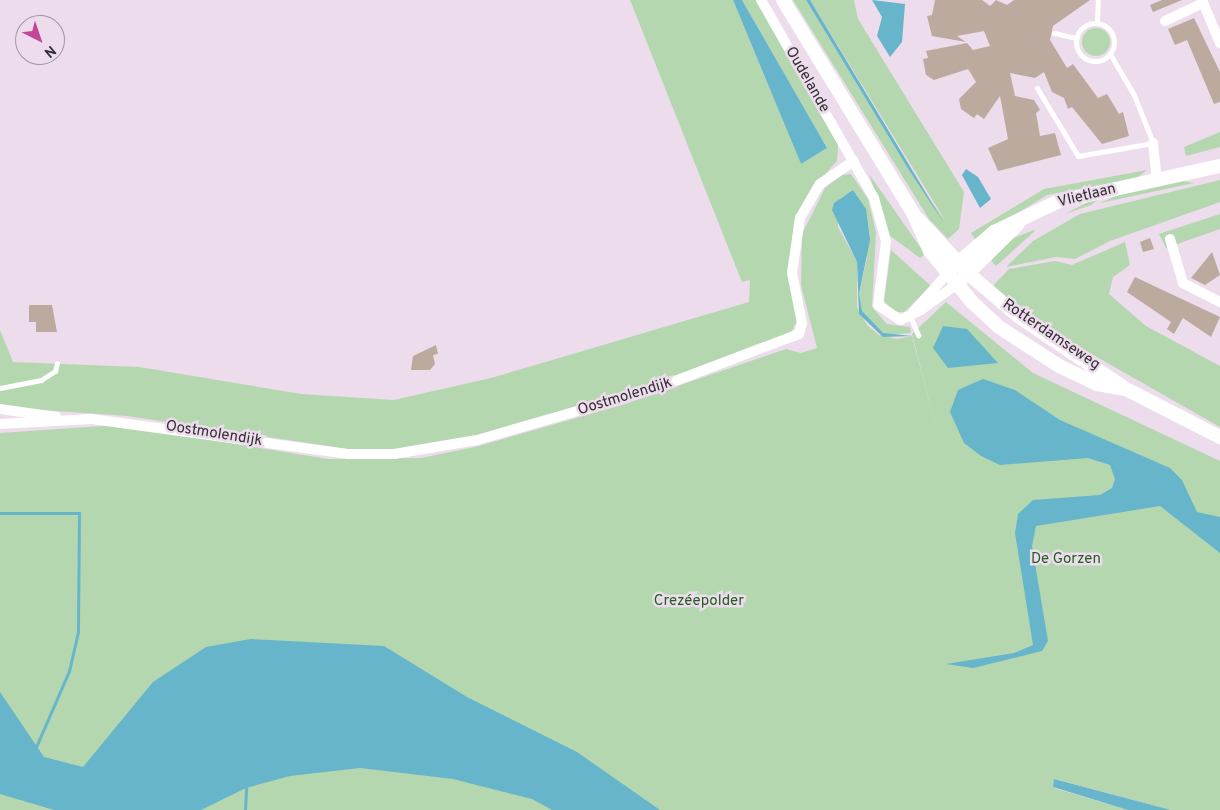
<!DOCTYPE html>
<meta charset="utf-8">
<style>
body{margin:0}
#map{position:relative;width:1220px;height:810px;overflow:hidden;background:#ecdcec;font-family:Overpass,sans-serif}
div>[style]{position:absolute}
.green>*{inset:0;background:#b4d7b0}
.round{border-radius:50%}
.water>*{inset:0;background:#66b5cb}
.stream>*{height:3px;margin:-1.5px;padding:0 1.5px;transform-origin:1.5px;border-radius:1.5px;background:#66b5cb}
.building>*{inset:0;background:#bdaa9e}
.lane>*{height:5px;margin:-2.5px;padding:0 2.5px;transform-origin:2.5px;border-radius:2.5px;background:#fff}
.lane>.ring{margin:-2.5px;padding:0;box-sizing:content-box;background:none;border:5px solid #fff;border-radius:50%}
.street>*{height:10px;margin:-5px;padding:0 5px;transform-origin:5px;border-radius:5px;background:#fff}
.secondary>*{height:14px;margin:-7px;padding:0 7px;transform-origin:7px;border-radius:7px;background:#fff}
span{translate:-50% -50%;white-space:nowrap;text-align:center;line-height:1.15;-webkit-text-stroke:5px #ecdcec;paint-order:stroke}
.street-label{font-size:15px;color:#322c32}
.park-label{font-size:15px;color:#225f1f}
.north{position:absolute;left:15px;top:15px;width:50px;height:50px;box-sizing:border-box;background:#ecdcec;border:1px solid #a296a2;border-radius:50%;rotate:139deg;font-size:14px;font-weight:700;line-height:20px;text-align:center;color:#322c32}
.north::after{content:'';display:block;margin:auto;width:18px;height:22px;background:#c24799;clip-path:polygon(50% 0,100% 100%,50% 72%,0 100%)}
</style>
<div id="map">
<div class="green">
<div style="clip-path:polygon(630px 0,733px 0,801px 164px,827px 148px,742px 0,756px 0,838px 145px,837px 161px,811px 190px,794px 222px,789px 274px,797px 321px,790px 334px,653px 384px,483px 435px,421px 448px,362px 451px,127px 416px,0 407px,0 330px,13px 362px,139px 367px,301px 394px,394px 400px,491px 378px,749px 302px,750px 280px,742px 282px)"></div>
<div style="clip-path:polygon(793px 0,806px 0,907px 167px,946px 222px,810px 0,854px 0,858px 19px,964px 192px,959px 229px,948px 239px,929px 219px)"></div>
<div class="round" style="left:1082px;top:28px;width:28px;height:28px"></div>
<div style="clip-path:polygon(1220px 132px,1220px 147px,1186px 156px,1184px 147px)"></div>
<div style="clip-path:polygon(1147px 170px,1137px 178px,1047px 195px,975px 239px,971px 233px,1044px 189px)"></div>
<div style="clip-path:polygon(851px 174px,868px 199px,876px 232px,872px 307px,887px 324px,910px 327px,911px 333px,887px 335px,872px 326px,862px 311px,859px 294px,867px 258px,854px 190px,839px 199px,838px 227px,857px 262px,857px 307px,867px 325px,879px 335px,897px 339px,912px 336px,940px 443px,912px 334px,946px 302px,1033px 373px,1220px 461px,1220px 810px,1171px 810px,1055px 779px,1054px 788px,1128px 810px,0 810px,0 433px,118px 425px,328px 459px,421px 458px,475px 447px,622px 405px,786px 349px,801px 353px,817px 348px,801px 285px,802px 234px,825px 188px,841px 175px)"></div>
<div style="clip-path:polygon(869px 174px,925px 254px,920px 258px,889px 235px)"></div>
<div style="clip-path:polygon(1220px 180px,1220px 202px,1110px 241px,1075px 259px,1056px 257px,1006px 267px,1033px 241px,1080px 214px)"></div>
<div style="clip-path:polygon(1183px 181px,1194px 183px,1100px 203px,1120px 194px)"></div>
<div style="clip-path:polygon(1099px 199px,1091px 205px,1065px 214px,1088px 202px)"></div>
<div style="clip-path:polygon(1220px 214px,1220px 229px,1166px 248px,1159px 234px)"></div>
<div style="clip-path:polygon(1034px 230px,1035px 231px,996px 266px,991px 260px,1011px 239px)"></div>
<div style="clip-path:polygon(1125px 242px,1130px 265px,1113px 277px,1109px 294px,1146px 326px,1220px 366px,1220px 427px,1044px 327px,993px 286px,1009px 269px,1055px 261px,1072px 265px)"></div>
<div style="clip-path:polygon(891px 250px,931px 286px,904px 312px,894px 312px,884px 301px)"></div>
</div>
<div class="water">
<div style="clip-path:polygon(733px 0,742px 0,827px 148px,801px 164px)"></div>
<div style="clip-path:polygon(806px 0,810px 0,944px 223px,907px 167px)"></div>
<div style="clip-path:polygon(872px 0,905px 4px,902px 42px,890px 57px,877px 36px,882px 17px)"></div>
<div style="clip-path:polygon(966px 169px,978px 177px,991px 199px,980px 208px,962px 175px)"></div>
<div style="clip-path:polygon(853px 190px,866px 209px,870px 240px,859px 294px,862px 311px,883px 333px,912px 336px,883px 337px,859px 314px,857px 262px,832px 210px,834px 203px)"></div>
<div style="clip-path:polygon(943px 326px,967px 329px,998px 363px,948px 368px,933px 348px)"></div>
<div style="clip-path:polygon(983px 379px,1015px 390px,1060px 420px,1170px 468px,1182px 480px,1197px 512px,1220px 517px,1220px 553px,1160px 506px,1036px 526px,1032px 546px,1048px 641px,1042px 651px,973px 668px,946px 664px,1014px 653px,1033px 645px,1015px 533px,1018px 514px,1033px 500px,1100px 495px,1112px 488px,1115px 479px,1110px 465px,1088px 458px,1000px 465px,981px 456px,964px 443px,950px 412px,958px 390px)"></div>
<div style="clip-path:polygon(251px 639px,384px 646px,467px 697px,577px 752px,660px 810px,552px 810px,532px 799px,453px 779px,360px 768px,290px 776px,246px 788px,201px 810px,54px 810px,0 794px,0 692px,44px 757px,83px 767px,153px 682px,206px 647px)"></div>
<div style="clip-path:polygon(1054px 779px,1171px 810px,1128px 810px,1053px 787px)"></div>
</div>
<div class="stream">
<div style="left:0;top:513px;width:79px"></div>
<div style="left:79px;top:513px;width:119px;rotate:90.5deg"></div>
<div style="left:78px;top:632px;width:40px;rotate:103deg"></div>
<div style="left:69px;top:671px;width:83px;rotate:113.5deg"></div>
<div style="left:245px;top:810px;width:22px;rotate:-87deg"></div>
</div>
<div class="building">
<div style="clip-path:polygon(935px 0,982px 0,990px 6px,996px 0,1007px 5px,1014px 0,1090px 0,1053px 26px,1050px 40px,1067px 68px,1073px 64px,1098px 98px,1107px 94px,1119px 114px,1123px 112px,1129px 136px,1102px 144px,1072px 107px,1068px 109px,1064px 98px,1052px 92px,1044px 72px,1035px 78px,1010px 73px,1015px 96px,1034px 100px,1040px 110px,1036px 113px,1040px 136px,1055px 133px,1061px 155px,998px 171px,988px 148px,1008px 139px,1000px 96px,984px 119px,977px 114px,974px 118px,961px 109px,959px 99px,976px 82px,968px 69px,934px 80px,926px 75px,923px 59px,928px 58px,926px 51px,967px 43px,973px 50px,990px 46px,984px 31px,957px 36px,966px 42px,932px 36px,927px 16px,932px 15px)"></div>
<div style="clip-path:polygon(1162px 0,1182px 0,1153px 12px,1150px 5px)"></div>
<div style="clip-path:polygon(1194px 18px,1220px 72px,1220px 102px,1214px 104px,1187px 40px,1175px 45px,1168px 29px)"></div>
<div style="clip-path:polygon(1150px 238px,1154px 249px,1143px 252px,1140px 242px)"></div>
<div style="clip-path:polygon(1212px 252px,1220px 275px,1205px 285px,1191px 278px)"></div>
<div style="clip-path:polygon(1135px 277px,1220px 317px,1211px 337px,1183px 318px,1174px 334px,1167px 329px,1171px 322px,1127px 292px)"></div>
<div style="clip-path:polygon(29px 305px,52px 305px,57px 332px,36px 332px,36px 322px,29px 322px)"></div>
<div style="clip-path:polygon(436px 345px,438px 354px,433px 355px,435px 364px,430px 370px,411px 370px,413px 356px)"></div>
</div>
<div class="lane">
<div class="ring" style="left:1076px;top:23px;width:33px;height:33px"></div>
<div style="left:1097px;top:23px;width:23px;rotate:-88deg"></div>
<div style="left:1054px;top:33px;width:23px;rotate:13deg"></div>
<div style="left:1037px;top:88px;width:79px;rotate:58.9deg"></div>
<div style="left:1078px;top:156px;width:76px;rotate:-9.8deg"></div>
<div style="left:1153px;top:143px;width:52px;rotate:-111.6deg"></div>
<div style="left:1134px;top:95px;width:48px;rotate:-120.3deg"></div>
<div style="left:910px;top:316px;width:21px;rotate:67deg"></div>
<div style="left:0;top:388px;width:42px;rotate:-11deg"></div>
<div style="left:41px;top:380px;width:17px;rotate:-33deg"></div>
<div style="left:55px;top:371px;width:8px;rotate:-76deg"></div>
</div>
<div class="street">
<div style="left:761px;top:0;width:228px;rotate:60.3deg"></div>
<div style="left:874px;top:198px;width:45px;rotate:74.4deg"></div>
<div style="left:886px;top:241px;width:64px;rotate:97.1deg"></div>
<div style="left:878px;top:305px;width:27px;rotate:34deg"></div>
<div style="left:900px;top:320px;width:23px;rotate:-25deg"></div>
<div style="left:921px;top:310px;width:44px;rotate:-35.8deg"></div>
<div style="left:1202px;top:0;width:47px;rotate:67.3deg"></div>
<div style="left:1165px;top:21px;width:42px;rotate:-25.3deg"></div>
<div style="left:1153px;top:143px;width:37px;rotate:84deg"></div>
<div style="left:1170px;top:239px;width:46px;rotate:73.5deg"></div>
<div style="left:1183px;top:283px;width:42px;rotate:27.2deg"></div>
<div style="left:914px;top:311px;width:51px;rotate:-48.2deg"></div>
<div style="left:0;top:409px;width:57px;rotate:8.1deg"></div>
<div style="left:0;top:424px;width:92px;rotate:-3.1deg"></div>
<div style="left:92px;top:419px;width:259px;rotate:7.8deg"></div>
<div style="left:349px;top:454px;width:45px"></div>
<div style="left:394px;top:454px;width:84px;rotate:-9.6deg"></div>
<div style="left:477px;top:440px;width:184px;rotate:-16.1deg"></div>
<div style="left:654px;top:389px;width:155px;rotate:-20.8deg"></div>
<div style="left:799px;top:334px;width:11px;rotate:-75deg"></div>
<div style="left:802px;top:323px;width:51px;rotate:-101.3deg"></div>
<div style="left:792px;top:273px;width:56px;rotate:-81.7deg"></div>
<div style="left:800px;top:218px;width:39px;rotate:-60deg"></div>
<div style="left:820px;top:184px;width:41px;rotate:-34.1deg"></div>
</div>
<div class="secondary">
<div style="left:783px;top:0;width:252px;rotate:58.6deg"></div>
<div style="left:914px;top:215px;width:39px;rotate:66deg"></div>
<div style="left:930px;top:251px;width:66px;rotate:50.5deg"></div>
<div style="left:972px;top:302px;width:37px;rotate:43deg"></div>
<div style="left:999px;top:327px;width:72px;rotate:33deg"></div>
<div style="left:1059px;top:366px;width:42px;rotate:25.3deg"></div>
<div style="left:1097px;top:384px;width:29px;rotate:10deg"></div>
<div style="left:918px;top:219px;width:75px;rotate:47.2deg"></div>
<div style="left:969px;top:274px;width:65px;rotate:40.6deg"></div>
<div style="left:1018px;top:316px;width:130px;rotate:34.1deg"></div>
<div style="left:1126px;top:389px;width:106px;rotate:27.1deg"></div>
<div style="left:952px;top:268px;width:55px;rotate:-40.6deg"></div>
<div style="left:994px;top:232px;width:70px;rotate:-25.5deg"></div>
<div style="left:1057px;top:202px;width:167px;rotate:-12.5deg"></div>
<div style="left:962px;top:279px;width:78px;rotate:-44.5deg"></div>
</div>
<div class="street-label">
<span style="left:807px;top:80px;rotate:60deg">Oudelande</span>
<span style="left:1087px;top:196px;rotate:-14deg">Vlietlaan</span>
<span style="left:1051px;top:335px;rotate:34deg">Rotterdamseweg</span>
<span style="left:625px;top:397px;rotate:-17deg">Oostmolendijk</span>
<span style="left:214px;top:434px;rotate:9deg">Oostmolendijk</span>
</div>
<div class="park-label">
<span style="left:1066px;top:560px">De Gorzen</span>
<span style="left:699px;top:602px">Crezéepolder</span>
</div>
<div class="north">N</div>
</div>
